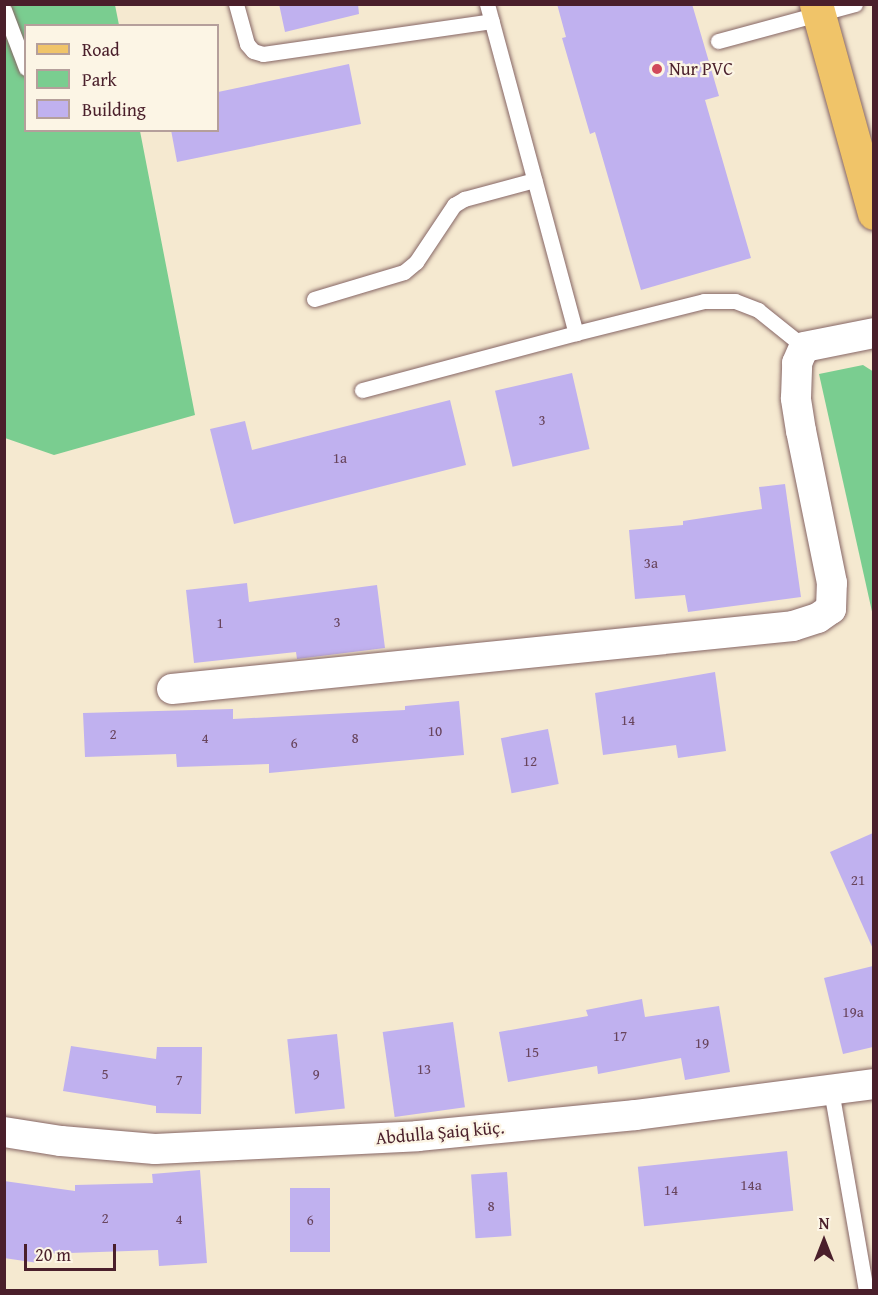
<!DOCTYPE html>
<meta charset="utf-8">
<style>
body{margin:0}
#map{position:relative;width:878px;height:1295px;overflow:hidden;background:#f5e9d0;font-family:"Gentium Book Plus",serif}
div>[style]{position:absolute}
.green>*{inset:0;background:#7acd90}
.building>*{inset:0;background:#c0b1ef;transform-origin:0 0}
.roads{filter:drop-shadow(0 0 2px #866665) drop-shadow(0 0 2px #866665)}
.service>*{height:15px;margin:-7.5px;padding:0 7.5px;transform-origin:7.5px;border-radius:7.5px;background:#fff}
.minor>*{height:30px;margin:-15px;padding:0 15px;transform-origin:15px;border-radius:15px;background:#fff}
.primary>*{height:33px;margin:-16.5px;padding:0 16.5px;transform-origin:16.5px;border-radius:16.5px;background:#f0c469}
.dots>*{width:16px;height:16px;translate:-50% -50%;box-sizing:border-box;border:3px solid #fcf5e5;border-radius:50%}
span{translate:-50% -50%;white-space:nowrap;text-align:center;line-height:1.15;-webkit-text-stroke:4.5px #fcf5e5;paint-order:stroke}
.number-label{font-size:15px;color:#68445c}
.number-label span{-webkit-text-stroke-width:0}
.poi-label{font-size:18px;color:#4a1f2b}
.left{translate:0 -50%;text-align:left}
.street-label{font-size:18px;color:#4a1f2b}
.frame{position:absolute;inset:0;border:6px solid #4a1f2b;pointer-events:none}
.legend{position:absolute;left:24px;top:24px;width:195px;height:108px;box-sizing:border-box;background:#fcf5e5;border:2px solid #b59f9b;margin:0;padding:8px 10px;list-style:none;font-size:18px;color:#4a1f2b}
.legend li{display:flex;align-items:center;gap:12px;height:30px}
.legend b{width:30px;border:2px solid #b59f9b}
.north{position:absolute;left:794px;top:1211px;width:60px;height:60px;-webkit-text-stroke:4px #fcf5e5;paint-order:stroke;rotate:0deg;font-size:16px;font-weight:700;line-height:24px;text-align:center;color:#4a1f2b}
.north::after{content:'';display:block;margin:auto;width:21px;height:27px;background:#4a1f2b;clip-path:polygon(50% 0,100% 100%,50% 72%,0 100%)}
.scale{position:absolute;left:24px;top:1244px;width:92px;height:27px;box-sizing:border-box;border:3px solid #4a1f2b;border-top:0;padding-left:8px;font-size:18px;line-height:21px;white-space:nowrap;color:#4a1f2b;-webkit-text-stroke:4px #fcf5e5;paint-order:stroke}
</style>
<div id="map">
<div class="green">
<div style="clip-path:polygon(5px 5px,115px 5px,119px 25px,26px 26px,26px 130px,140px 131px,195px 415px,54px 455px,5px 438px)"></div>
<div style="clip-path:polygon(863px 365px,874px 372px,873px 616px,819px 374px)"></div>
</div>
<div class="building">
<div style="clip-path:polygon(279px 4px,358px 4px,359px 14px,285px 32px)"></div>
<div style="clip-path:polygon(557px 4px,692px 4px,719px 96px,705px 100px,751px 258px,641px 290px,595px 132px,590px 134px,562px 38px,566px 37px)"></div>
<div style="clip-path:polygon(349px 64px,361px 124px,177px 162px,171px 130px,218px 130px,218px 92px)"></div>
<div style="left:572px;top:373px;width:78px;height:79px;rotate:77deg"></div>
<div style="clip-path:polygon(450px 400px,466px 465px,234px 524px,210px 429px,245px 421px,252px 450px)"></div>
<div style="clip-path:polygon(785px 484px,801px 597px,688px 612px,685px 595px,635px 599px,629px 530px,683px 525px,683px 521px,762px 509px,759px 487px)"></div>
<div style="clip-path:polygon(247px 583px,249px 602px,377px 585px,385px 648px,297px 659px,296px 652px,194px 663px,186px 590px)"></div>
<div style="clip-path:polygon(715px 672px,726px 751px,678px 758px,676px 745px,603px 755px,595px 693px)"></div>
<div style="clip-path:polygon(459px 701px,464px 755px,269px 773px,269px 764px,177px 767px,176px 754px,85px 757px,83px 713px,233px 709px,233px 719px,405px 710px,405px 706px)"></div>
<div style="left:548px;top:729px;width:56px;height:48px;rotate:79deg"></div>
<div style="clip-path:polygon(873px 833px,873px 949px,830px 852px)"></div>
<div style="clip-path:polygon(873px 966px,873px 1047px,843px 1054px,824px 978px)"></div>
<div style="clip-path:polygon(642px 999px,645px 1017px,719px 1006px,730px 1072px,685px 1080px,681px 1058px,598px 1074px,597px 1066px,508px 1082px,499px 1032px,588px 1016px,586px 1010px)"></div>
<div style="left:453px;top:1022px;width:86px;height:71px;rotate:82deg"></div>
<div style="left:337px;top:1034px;width:75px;height:50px;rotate:84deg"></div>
<div style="clip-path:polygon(71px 1046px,156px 1059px,157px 1047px,202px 1047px,201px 1114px,156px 1113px,156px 1106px,63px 1091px)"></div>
<div style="left:787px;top:1151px;width:60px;height:150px;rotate:84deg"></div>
<div style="clip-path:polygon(200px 1170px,207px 1263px,159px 1266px,158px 1250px,40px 1254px,38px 1263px,4px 1258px,4px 1181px,75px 1191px,75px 1185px,153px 1183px,152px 1174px)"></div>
<div style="left:507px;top:1172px;width:64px;height:36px;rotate:86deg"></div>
<div style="left:290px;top:1188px;width:40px;height:64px"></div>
</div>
<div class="roads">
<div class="service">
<div style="left:236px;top:4px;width:41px;rotate:74.6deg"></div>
<div style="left:247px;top:44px;width:9px;rotate:49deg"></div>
<div style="left:253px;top:51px;width:10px;rotate:17deg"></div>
<div style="left:263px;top:54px;width:231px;rotate:-8.2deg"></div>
<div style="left:487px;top:4px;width:341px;rotate:74.9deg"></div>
<div style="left:576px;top:333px;width:132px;rotate:-14deg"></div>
<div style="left:704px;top:301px;width:31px"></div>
<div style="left:735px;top:301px;width:25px;rotate:21deg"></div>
<div style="left:758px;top:310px;width:59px;rotate:38.8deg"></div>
<div style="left:4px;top:10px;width:62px;rotate:69.2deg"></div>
<div style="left:718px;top:41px;width:142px;rotate:-15.1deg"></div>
<div style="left:314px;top:299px;width:94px;rotate:-16.7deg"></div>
<div style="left:404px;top:272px;width:16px;rotate:-40deg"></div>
<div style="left:416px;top:262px;width:69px;rotate:-56.3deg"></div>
<div style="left:454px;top:205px;width:12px;rotate:-31deg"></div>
<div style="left:464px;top:199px;width:73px;rotate:-15deg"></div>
<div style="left:362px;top:390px;width:221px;rotate:-14.9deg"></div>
<div style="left:831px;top:1090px;width:203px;rotate:80.1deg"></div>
</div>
<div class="minor">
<div style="left:172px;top:689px;width:624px;rotate:-5.79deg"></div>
<div style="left:793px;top:626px;width:26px;rotate:-18deg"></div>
<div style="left:818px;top:618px;width:16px;rotate:-35deg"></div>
<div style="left:831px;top:609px;width:26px;rotate:-88deg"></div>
<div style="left:832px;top:583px;width:155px;rotate:-101.5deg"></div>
<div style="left:801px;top:431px;width:33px;rotate:-99deg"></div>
<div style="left:796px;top:398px;width:35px;rotate:-88deg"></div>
<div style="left:797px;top:363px;width:17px;rotate:-66deg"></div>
<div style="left:804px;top:347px;width:71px;rotate:-11.3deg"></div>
<div style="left:4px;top:1132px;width:58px;rotate:9deg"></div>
<div style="left:61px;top:1141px;width:94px;rotate:4.9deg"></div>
<div style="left:155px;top:1149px;width:263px;rotate:-2.8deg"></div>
<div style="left:418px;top:1136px;width:219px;rotate:-5.5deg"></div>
<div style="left:636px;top:1115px;width:240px;rotate:-7.4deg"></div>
</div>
<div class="primary">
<div style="left:816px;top:4px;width:217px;rotate:74.5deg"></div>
</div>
</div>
<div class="dots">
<div style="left:657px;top:69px;background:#d1495b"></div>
</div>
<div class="number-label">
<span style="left:542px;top:420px">3</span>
<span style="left:340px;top:458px">1a</span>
<span style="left:651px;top:563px">3a</span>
<span style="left:337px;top:622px">3</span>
<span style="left:220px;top:623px">1</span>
<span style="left:628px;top:720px">14</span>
<span style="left:435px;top:731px">10</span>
<span style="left:113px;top:734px">2</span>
<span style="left:205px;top:738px">4</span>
<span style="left:355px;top:738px">8</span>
<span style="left:294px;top:743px">6</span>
<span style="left:530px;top:761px">12</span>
<span style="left:858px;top:880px">21</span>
<span style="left:853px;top:1012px">19a</span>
<span style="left:620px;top:1036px">17</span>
<span style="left:702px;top:1043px">19</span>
<span style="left:532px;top:1052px">15</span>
<span style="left:424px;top:1069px">13</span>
<span style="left:105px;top:1074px">5</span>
<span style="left:316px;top:1074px">9</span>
<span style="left:179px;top:1080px">7</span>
<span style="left:751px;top:1185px">14a</span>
<span style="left:671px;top:1190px">14</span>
<span style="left:491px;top:1206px">8</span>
<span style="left:105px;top:1218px">2</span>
<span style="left:179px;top:1219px">4</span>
<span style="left:310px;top:1220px">6</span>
</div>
<div class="poi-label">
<span class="left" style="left:669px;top:69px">Nur PVC</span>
</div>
<div class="street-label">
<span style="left:440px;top:1133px;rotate:-5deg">Abdulla Şaiq küç.</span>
</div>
<div class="frame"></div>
<ul class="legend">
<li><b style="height:8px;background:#f0c469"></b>Road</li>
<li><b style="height:16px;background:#7acd90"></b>Park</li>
<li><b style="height:16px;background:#c0b1ef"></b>Building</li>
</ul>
<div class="north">N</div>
<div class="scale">20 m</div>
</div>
